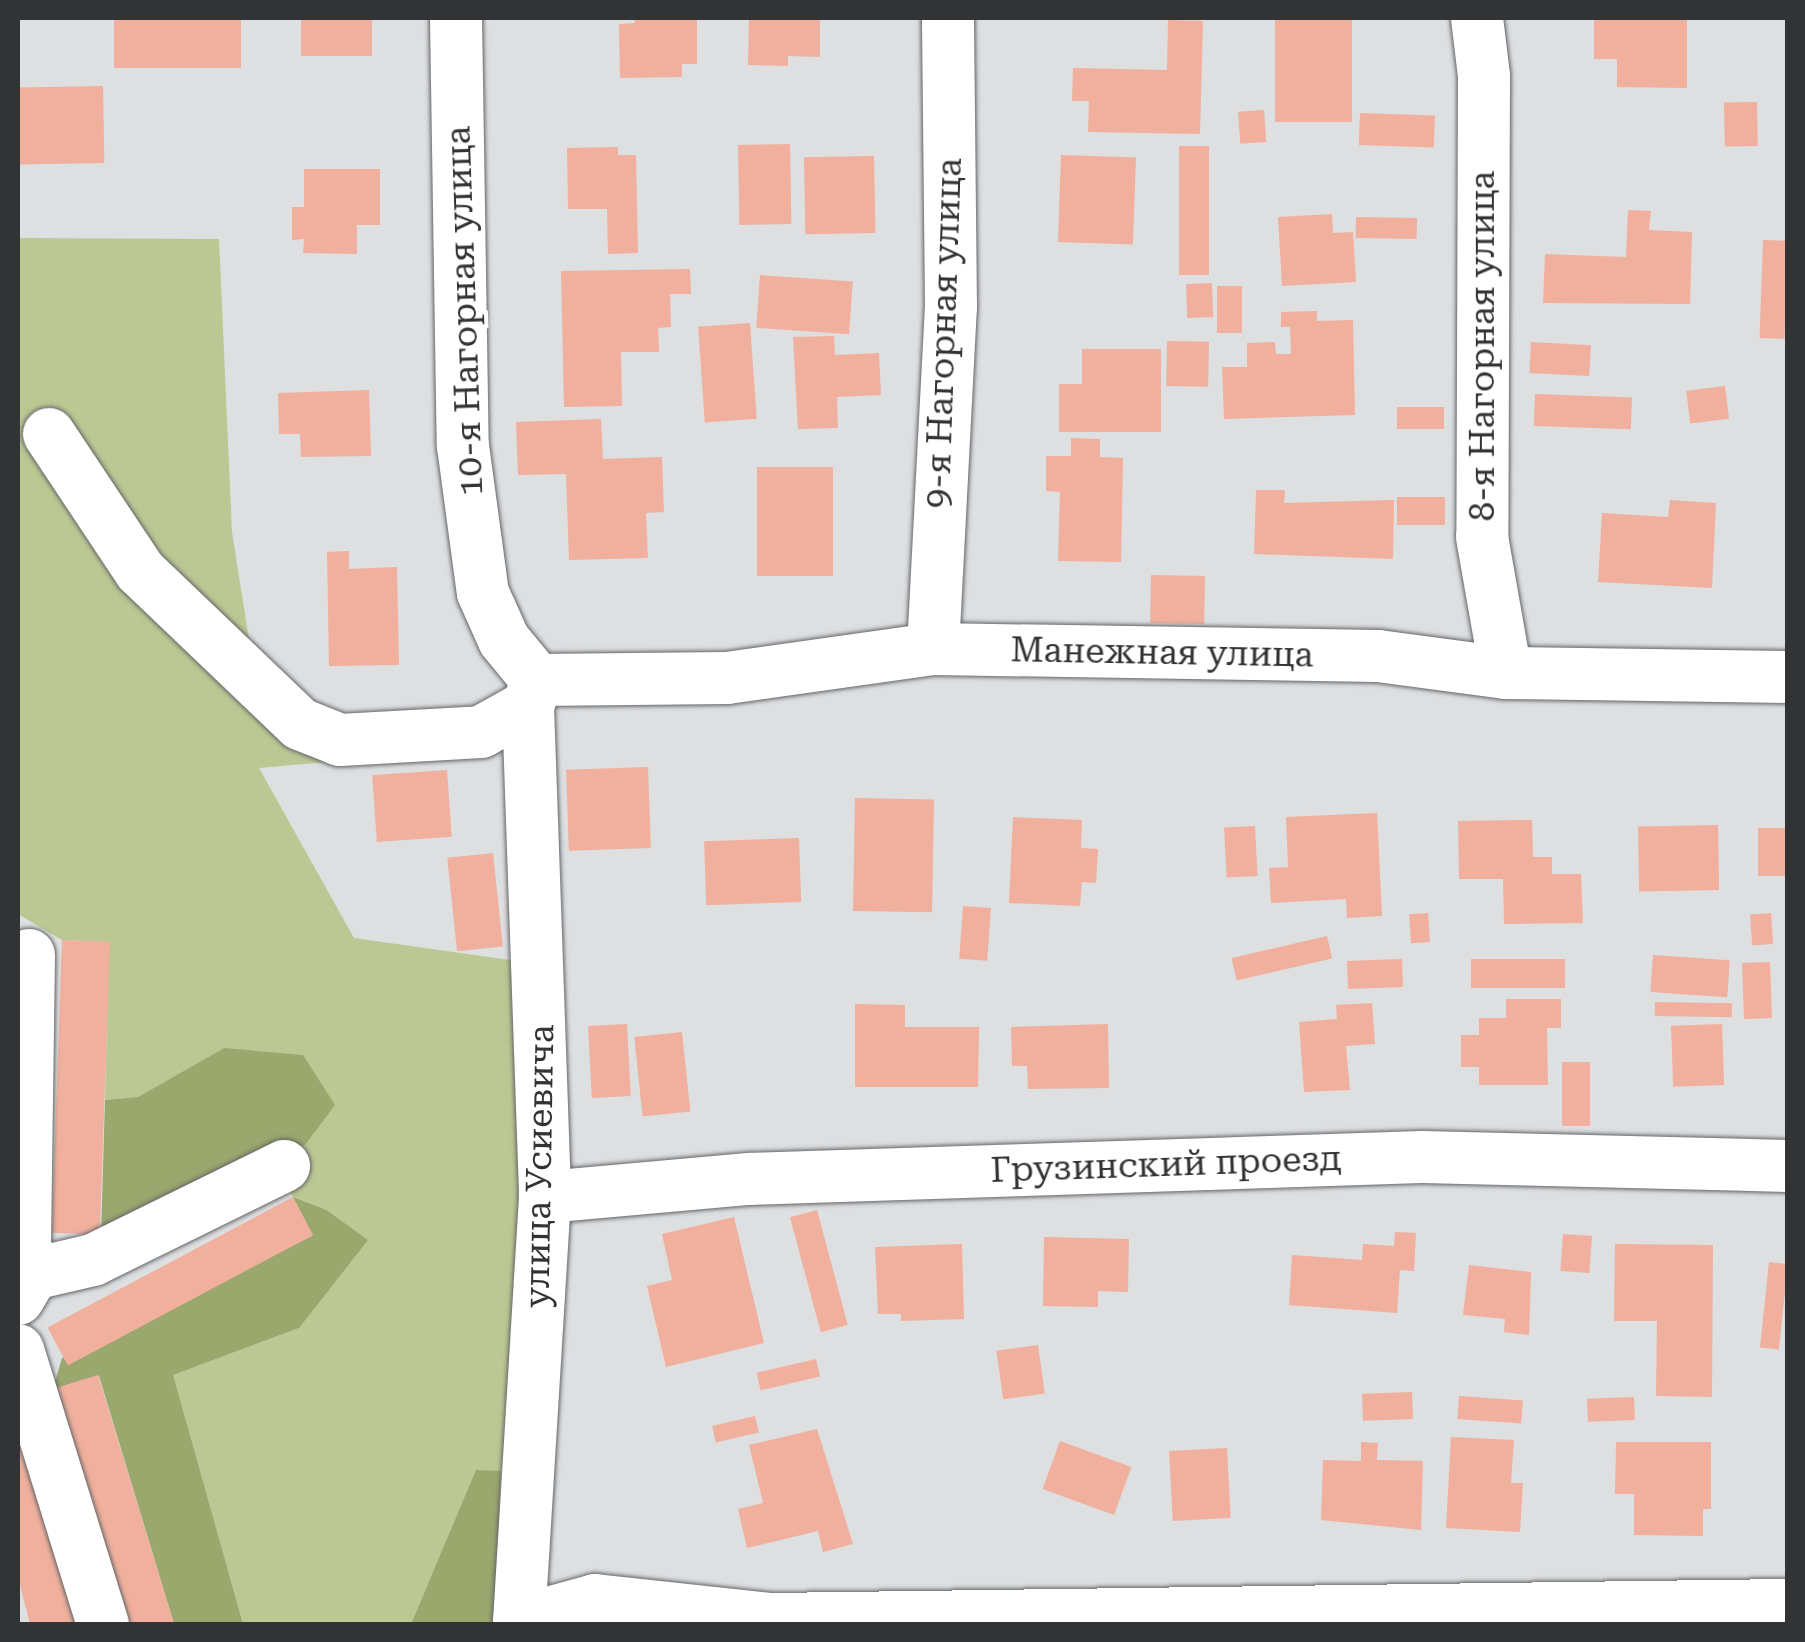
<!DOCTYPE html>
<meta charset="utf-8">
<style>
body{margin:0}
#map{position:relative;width:1805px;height:1642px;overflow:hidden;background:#dddfe1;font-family:"Roboto Serif",serif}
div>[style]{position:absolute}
.green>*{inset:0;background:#bcc893}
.forest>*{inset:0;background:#9aa76d}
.building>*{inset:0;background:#f0b09d;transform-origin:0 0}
.roads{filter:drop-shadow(0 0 2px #646668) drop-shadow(0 0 2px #646668)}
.minor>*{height:52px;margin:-26px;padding:0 26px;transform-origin:26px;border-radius:26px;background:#fff}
span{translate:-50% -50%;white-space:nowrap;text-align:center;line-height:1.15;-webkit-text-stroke:8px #fff;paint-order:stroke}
.street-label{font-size:35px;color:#323334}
.frame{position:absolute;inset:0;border:20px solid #323334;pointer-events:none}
</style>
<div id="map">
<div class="green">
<div style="clip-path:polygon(18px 238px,219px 239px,232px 532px,253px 665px,338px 761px,259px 768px,354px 938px,531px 963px,522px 1287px,501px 1471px,476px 1471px,411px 1624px,243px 1624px,172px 1375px,299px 1328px,326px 1209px,293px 1197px,224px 1048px,138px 1097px,105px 1100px,109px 942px,62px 940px,18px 914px)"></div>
</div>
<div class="forest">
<div style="clip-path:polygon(224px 1048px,303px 1055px,335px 1105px,305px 1145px,101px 1235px,105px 1100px,138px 1097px)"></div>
<div style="clip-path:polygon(293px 1197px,325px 1209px,368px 1240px,299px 1328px,173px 1375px,243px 1624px,174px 1624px,99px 1376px,53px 1389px,62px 1358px,312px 1236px)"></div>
<div style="clip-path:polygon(476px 1470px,501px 1471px,496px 1624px,411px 1624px)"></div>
</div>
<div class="building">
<div style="left:114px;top:18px;width:127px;height:50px"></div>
<div style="left:301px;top:18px;width:71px;height:38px"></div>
<div style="clip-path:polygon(635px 18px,697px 18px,697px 64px,682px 64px,682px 77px,620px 78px,619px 24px,635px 23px)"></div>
<div style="clip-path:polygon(749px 18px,820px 18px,820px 57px,788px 56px,788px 66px,748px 65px)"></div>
<div style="left:1275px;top:18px;width:77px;height:104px"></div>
<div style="clip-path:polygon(1594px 18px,1687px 18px,1687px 88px,1617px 87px,1617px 59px,1594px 59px)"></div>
<div style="clip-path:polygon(1168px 20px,1203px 21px,1200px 134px,1088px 132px,1089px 101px,1072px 101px,1073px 68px,1167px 70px)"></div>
<div style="left:103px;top:86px;width:77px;height:85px;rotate:89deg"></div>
<div style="left:1757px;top:102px;width:44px;height:33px;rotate:89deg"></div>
<div style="left:1264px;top:110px;width:32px;height:26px;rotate:86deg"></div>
<div style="left:1360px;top:113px;width:75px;height:32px;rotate:2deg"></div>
<div style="left:790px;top:144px;width:80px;height:52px;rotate:89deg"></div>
<div style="left:1209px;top:146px;width:129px;height:30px;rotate:90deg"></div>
<div style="clip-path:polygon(618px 147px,618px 155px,636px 155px,638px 253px,608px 254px,607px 209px,568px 209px,567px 148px)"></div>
<div style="left:1061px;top:155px;width:75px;height:87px;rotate:2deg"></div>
<div style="left:874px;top:156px;width:77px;height:70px;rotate:89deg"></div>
<div style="clip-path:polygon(304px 169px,380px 169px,380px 225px,357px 225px,357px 254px,303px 253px,304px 239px,292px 240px,292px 207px,304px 207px)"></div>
<div style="clip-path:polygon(1628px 210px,1651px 211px,1649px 230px,1692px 232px,1690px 304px,1543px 303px,1545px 254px,1626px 257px)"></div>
<div style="clip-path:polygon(1332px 214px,1333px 233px,1353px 232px,1356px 282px,1282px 286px,1278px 217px)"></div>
<div style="left:1356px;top:217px;width:61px;height:21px;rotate:1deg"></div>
<div style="left:1763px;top:240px;width:25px;height:98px;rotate:2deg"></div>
<div style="clip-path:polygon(690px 269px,691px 294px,670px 294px,671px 327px,658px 328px,659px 352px,621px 352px,622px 406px,564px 407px,561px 271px)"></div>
<div style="left:760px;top:275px;width:93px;height:53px;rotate:4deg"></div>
<div style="left:1212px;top:283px;width:34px;height:26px;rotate:88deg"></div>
<div style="left:1217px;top:286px;width:25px;height:47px"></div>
<div style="clip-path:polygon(1317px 311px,1317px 321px,1353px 320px,1355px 415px,1224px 419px,1222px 367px,1247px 367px,1247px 343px,1275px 342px,1276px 354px,1291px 354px,1290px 327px,1281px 327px,1281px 312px)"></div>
<div style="left:750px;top:323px;width:96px;height:52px;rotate:86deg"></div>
<div style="clip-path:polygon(834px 336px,835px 355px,879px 353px,881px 395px,837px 397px,838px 428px,798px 429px,793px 337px)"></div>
<div style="left:1167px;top:341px;width:42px;height:45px;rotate:1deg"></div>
<div style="left:1531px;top:342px;width:60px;height:31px;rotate:3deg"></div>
<div style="clip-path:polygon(1082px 349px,1161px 349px,1161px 432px,1059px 432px,1059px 384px,1082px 384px)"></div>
<div style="left:1725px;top:386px;width:33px;height:39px;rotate:83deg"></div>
<div style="clip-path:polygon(369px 390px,371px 456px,301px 457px,300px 434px,279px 434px,278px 393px)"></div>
<div style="left:1535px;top:394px;width:97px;height:32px;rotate:2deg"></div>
<div style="left:1397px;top:407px;width:47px;height:22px"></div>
<div style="clip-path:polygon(601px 419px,603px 459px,662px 457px,664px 512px,646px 513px,648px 558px,569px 560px,566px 474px,518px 475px,516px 422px)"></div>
<div style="clip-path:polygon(1071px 438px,1100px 439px,1100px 457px,1123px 458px,1121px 562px,1058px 561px,1060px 492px,1046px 491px,1046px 456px,1071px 456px)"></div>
<div style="left:757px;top:467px;width:76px;height:109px"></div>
<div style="clip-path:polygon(1256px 490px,1285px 490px,1284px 503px,1394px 500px,1393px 559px,1254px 554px)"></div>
<div style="left:1397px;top:497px;width:48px;height:28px"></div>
<div style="clip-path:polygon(1670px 500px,1716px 503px,1712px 588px,1598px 582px,1602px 513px,1668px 517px)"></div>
<div style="clip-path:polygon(349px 551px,349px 569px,397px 567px,399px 665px,329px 666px,327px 552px)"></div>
<div style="left:1151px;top:575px;width:54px;height:48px;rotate:1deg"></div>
<div style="left:648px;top:767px;width:81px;height:82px;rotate:88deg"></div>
<div style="left:447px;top:770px;width:67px;height:75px;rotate:86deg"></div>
<div style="left:855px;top:798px;width:79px;height:113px;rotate:1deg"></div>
<div style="clip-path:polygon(1377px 813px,1382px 916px,1347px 918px,1346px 899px,1271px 903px,1269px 868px,1288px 867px,1286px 817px)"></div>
<div style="clip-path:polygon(1013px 817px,1082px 820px,1081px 848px,1098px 849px,1096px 883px,1082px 882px,1080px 906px,1009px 903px)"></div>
<div style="clip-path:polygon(1532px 820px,1533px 857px,1552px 857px,1552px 874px,1581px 874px,1583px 923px,1504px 924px,1503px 879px,1459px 879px,1458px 821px)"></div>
<div style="left:1718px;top:825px;width:65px;height:80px;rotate:89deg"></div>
<div style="left:1255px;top:826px;width:50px;height:31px;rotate:87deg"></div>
<div style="left:1758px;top:828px;width:30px;height:48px"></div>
<div style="left:799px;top:838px;width:64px;height:95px;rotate:88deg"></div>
<div style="left:493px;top:853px;width:94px;height:46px;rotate:84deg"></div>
<div style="left:963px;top:906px;width:28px;height:53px;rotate:4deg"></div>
<div style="left:1428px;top:913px;width:29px;height:19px;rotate:86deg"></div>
<div style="left:1771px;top:913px;width:31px;height:21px;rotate:86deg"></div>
<div style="left:1327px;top:936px;width:23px;height:98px;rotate:77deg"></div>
<div style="left:62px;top:940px;width:48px;height:293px;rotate:2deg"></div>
<div style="left:1653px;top:955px;width:77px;height:37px;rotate:4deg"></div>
<div style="left:1402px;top:959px;width:28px;height:55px;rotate:88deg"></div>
<div style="left:1565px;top:959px;width:29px;height:94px;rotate:90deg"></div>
<div style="left:1770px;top:962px;width:56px;height:28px;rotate:88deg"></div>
<div style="clip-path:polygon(1506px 999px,1561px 999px,1561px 1028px,1547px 1028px,1548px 1085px,1479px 1085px,1479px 1067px,1461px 1067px,1461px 1035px,1479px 1035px,1479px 1018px,1506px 1018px)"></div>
<div style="left:1655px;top:1002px;width:77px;height:14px;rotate:1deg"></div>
<div style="clip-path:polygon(1372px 1003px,1375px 1044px,1346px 1046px,1350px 1090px,1304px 1092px,1299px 1022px,1337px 1019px,1336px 1005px)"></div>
<div style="clip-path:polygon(855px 1004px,905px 1005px,905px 1027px,979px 1027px,978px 1087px,855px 1087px)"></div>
<div style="left:627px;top:1024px;width:72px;height:39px;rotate:87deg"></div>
<div style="clip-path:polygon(1108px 1024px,1109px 1088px,1028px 1089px,1027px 1066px,1012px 1066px,1011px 1027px)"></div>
<div style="left:1722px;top:1024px;width:61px;height:51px;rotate:88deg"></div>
<div style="left:682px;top:1032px;width:80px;height:48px;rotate:84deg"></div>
<div style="left:1562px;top:1062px;width:28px;height:64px"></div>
<div style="left:293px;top:1197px;width:43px;height:278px;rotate:62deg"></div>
<div style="left:817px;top:1210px;width:119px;height:28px;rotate:75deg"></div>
<div style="clip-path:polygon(734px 1217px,764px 1343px,666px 1367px,647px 1286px,672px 1280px,662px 1234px)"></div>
<div style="clip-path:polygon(1395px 1232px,1416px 1233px,1414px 1271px,1400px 1270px,1397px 1313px,1289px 1305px,1292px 1255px,1362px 1260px,1363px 1244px,1394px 1246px)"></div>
<div style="left:1563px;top:1234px;width:29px;height:37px;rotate:4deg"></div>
<div style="clip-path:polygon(1044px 1237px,1129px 1239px,1128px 1292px,1098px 1291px,1098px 1307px,1043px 1306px)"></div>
<div style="clip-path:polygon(962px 1244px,964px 1319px,901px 1321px,901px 1314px,878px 1314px,875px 1247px)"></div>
<div style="clip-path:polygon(1615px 1244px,1713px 1245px,1712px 1397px,1656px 1396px,1657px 1321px,1614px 1321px)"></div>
<div style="left:1769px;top:1262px;width:19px;height:86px;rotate:6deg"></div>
<div style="clip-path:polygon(1469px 1265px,1531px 1272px,1529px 1335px,1504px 1332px,1505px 1319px,1463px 1315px)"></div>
<div style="left:1038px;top:1345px;width:49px;height:42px;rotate:82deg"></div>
<div style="left:816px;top:1359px;width:18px;height:61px;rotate:77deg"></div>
<div style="left:98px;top:1375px;width:260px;height:47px;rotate:73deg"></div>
<div style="left:1412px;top:1392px;width:27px;height:50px;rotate:88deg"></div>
<div style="left:1459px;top:1396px;width:64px;height:23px;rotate:4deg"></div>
<div style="left:1634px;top:1397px;width:23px;height:47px;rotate:88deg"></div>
<div style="left:755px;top:1416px;width:17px;height:44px;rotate:77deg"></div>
<div style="clip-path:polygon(817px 1429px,853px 1544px,823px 1552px,818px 1531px,747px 1548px,738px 1509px,763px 1503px,749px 1445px)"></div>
<div style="clip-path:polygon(18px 1435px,76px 1624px,30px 1624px,18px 1577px)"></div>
<div style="clip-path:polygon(1451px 1437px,1514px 1440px,1511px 1483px,1523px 1483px,1520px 1532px,1446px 1528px)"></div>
<div style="left:1060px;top:1441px;width:76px;height:51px;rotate:20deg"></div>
<div style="clip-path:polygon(1361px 1442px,1378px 1443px,1377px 1460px,1423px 1461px,1421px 1530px,1321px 1520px,1323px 1460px,1361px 1461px)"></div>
<div style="clip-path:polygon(1616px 1442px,1711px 1442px,1711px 1509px,1703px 1509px,1703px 1536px,1634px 1535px,1634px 1494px,1615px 1494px)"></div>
<div style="left:1227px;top:1448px;width:70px;height:58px;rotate:87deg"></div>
</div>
<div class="roads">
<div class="minor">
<div style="left:456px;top:18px;width:428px;rotate:89.1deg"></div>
<div style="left:463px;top:446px;width:148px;rotate:82.3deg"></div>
<div style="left:483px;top:593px;width:51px;rotate:65.9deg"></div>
<div style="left:504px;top:640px;width:52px;rotate:50.5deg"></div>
<div style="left:537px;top:680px;width:28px;rotate:109deg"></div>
<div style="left:528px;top:706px;width:491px;rotate:88deg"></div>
<div style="left:545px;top:1197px;width:428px;rotate:93.5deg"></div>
<div style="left:1477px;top:18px;width:58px;rotate:83.1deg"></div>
<div style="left:1484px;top:76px;width:461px;rotate:90.2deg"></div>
<div style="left:1482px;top:537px;width:138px;rotate:80deg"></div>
<div style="left:49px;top:434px;width:164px;rotate:56.4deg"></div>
<div style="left:140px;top:571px;width:221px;rotate:43.7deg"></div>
<div style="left:300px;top:724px;width:43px;rotate:21.8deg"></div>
<div style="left:340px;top:740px;width:141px;rotate:-3.2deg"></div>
<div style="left:481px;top:732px;width:54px;rotate:-29deg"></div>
<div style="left:933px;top:649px;width:342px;rotate:-87deg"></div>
<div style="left:951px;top:307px;width:289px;rotate:-90.6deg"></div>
<div style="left:537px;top:680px;width:190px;rotate:-0.6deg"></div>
<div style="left:727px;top:678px;width:208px;rotate:-8deg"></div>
<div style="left:933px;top:649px;width:445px;rotate:0.9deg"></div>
<div style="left:1378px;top:656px;width:129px;rotate:7.6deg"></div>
<div style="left:1506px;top:673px;width:282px;rotate:0.8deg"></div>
<div style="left:29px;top:955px;width:289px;rotate:90.8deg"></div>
<div style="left:25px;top:1244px;width:31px;rotate:75deg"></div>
<div style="left:545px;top:1197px;width:204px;rotate:-5.1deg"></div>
<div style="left:748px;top:1179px;width:674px;rotate:-1.87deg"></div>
<div style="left:1422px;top:1157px;width:366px;rotate:1.4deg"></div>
<div style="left:18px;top:1299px;width:29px;rotate:-59deg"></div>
<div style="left:33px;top:1274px;width:62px;rotate:-13.1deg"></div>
<div style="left:93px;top:1260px;width:213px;rotate:-26.2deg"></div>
<div style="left:18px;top:1350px;width:287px;rotate:72.8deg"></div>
<div style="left:519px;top:1621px;width:79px;rotate:-15.4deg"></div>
<div style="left:595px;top:1600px;width:177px;rotate:6.2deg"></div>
<div style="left:771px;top:1619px;width:1017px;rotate:-0.79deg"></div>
</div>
</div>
<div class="street-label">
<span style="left:465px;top:311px;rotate:-92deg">10-я Нагорная улица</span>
<span style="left:944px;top:333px;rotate:-88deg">9-я Нагорная улица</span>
<span style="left:1483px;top:346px;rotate:-90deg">8-я Нагорная улица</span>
<span style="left:1162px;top:653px;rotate:1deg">Манежная улица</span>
<span style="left:1166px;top:1165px;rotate:-2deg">Грузинский проезд</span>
<span style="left:540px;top:1166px;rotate:-89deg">улица Усиевича</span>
</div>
<div class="frame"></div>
</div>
